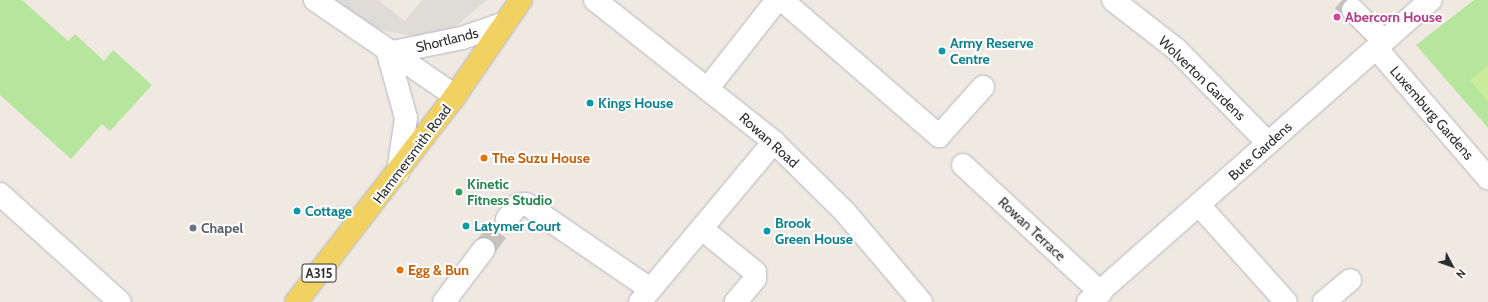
<!DOCTYPE html>
<style>
body{margin:0}
#map{position:relative;width:1488px;height:302px;overflow:hidden;background:#efe9e1;font-family:Cabin,sans-serif}
div>[style]{position:absolute}
.green>*{inset:0;background:#b6e59e}
.pitch>*{inset:0;background:#c9ec9a}
.plaza>*{inset:0;background:#dfdcd8}
.minor-tunnel>*{height:22px;margin-top:-11px;transform-origin:0;background:repeating-linear-gradient(90deg,#c8c4bd 0 22px,transparent 0 33px)}
.roads{filter:drop-shadow(0 0 1px #b4b7c1) drop-shadow(0 0 1px #b4b7c1)}
.minor>*{height:22px;margin:-11px;padding:0 11px;transform-origin:11px;border-radius:11px;background:#fff}
.major>*{height:22px;margin:-11px;padding:0 11px;transform-origin:11px;border-radius:11px;background:#f2d163}
.dots>*{width:11px;height:11px;translate:-50% -50%;box-sizing:border-box;border:2px solid #fff;border-radius:50%}
span{translate:-50% -50%;white-space:nowrap;text-align:center;line-height:1.15;-webkit-text-stroke:4px #fff;paint-order:stroke}
.shield-label span{padding:1px 3px;background:#fff;border:1px solid;border-radius:3px;-webkit-text-stroke-width:0}
.shield-label{font-size:13px;color:#2e2e2e;font-weight:700}
.hotel-label{font-size:14px;color:#b23c85;font-weight:700}
.left{translate:0 -50%;text-align:left}
.street-label{font-size:14px;color:#2e2e2e}
.culture-label{font-size:14px;color:#0d838f;font-weight:700}
.food-label{font-size:14px;color:#c56008;font-weight:700}
.leisure-label{font-size:14px;color:#27864d;font-weight:700}
.worship-label{font-size:14px;color:#5b616d;font-weight:700}
.north{position:absolute;left:1432px;top:246px;width:40px;height:40px;-webkit-text-stroke:3px #fff;paint-order:stroke;rotate:131deg;font-size:11px;font-weight:700;line-height:16px;text-align:center;color:#2e2e2e}
.north::after{content:'';display:block;margin:auto;width:14px;height:18px;background:#2e2e2e;clip-path:polygon(50% 0,100% 100%,50% 72%,0 100%)}
</style>
<div id="map">
<div class="green">
<div style="clip-path:polygon(0 0,22px 0,68px 41px,75px 34px,104px 61px,113px 50px,152px 85px,110px 131px,102px 124px,71px 159px,0 95px)"></div>
<div style="clip-path:polygon(1474px 0,1488px 0,1488px 128px,1416px 45px)"></div>
</div>
<div class="pitch">
<div style="clip-path:polygon(1488px 66px,1488px 102px,1470px 80px)"></div>
</div>
<div class="plaza">
<div style="clip-path:polygon(333px 0,378px 0,405px 21px,422px 0,487px 0,455px 27px,415px 36px,379px 30px)"></div>
</div>
<div class="minor-tunnel">
<div style="left:1342px;top:0;width:15px;rotate:42deg"></div>
<div style="left:484px;top:249px;width:38px;rotate:-53deg"></div>
</div>
<div class="roads">
<div class="minor">
<div style="left:315px;top:0;width:170px;rotate:34.4deg"></div>
<div style="left:595px;top:0;width:228px;rotate:38.4deg"></div>
<div style="left:774px;top:142px;width:100px;rotate:44.6deg"></div>
<div style="left:845px;top:212px;width:118px;rotate:49.8deg"></div>
<div style="left:782px;top:0;width:208px;rotate:40.9deg"></div>
<div style="left:939px;top:136px;width:66px;rotate:-48.1deg"></div>
<div style="left:1113px;top:0;width:80px;rotate:37.9deg"></div>
<div style="left:1176px;top:49px;width:132px;rotate:45.6deg"></div>
<div style="left:1353px;top:10px;width:44px;rotate:45deg"></div>
<div style="left:1376px;top:48px;width:172px;rotate:49.3deg"></div>
<div style="left:388px;top:53px;width:67px;rotate:74.5deg"></div>
<div style="left:406px;top:118px;width:55px;rotate:98.4deg"></div>
<div style="left:388px;top:53px;width:76px;rotate:-11.5deg"></div>
<div style="left:462px;top:38px;width:46px;rotate:-19.2deg"></div>
<div style="left:708px;top:88px;width:112px;rotate:-51.9deg"></div>
<div style="left:963px;top:165px;width:188px;rotate:42.8deg"></div>
<div style="left:0;top:194px;width:161px;rotate:42deg"></div>
<div style="left:1199px;top:205px;width:130px;rotate:48.1deg"></div>
<div style="left:507px;top:219px;width:18px;rotate:-52deg"></div>
<div style="left:518px;top:205px;width:8px;rotate:-7deg"></div>
<div style="left:526px;top:204px;width:150px;rotate:34.4deg"></div>
<div style="left:702px;top:229px;width:68px;rotate:39.1deg"></div>
<div style="left:755px;top:272px;width:7px;rotate:90deg"></div>
<div style="left:755px;top:279px;width:30px;rotate:130deg"></div>
<div style="left:444px;top:302px;width:66px;rotate:-53deg"></div>
<div style="left:640px;top:302px;width:209px;rotate:-50.1deg"></div>
<div style="left:1088px;top:302px;width:457px;rotate:-41.4deg"></div>
<div style="left:1324px;top:302px;width:34px;rotate:-40deg"></div>
</div>
<div class="major">
<div style="left:296px;top:302px;width:260px;rotate:-52.3deg"></div>
<div style="left:455px;top:96px;width:116px;rotate:-55.5deg"></div>
</div>
</div>
<div class="dots">
<div style="left:1337px;top:17px;background:#d1479c"></div>
<div style="left:942px;top:51px;background:#0f9aa8"></div>
<div style="left:590px;top:103px;background:#0f9aa8"></div>
<div style="left:484px;top:158px;background:#e8710a"></div>
<div style="left:459px;top:192px;background:#2e9e5b"></div>
<div style="left:297px;top:211px;background:#0f9aa8"></div>
<div style="left:466px;top:226px;background:#0f9aa8"></div>
<div style="left:193px;top:228px;background:#6b7280"></div>
<div style="left:767px;top:231px;background:#0f9aa8"></div>
<div style="left:400px;top:270px;background:#e8710a"></div>
</div>
<div class="shield-label">
<span style="left:319px;top:273px">A315</span>
</div>
<div class="hotel-label">
<span class="left" style="left:1345px;top:17px">Abercorn House</span>
</div>
<div class="street-label">
<span style="left:447px;top:40px;rotate:-14deg">Shortlands</span>
<span style="left:1202px;top:78px;rotate:44deg">Wolverton Gardens</span>
<span style="left:1432px;top:113px;rotate:49deg">Luxemburg Gardens</span>
<span style="left:769px;top:140px;rotate:42deg">Rowan Road</span>
<span style="left:1260px;top:151px;rotate:-42deg">Bute Gardens</span>
<span style="left:412px;top:154px;rotate:-53deg">Hammersmith Road</span>
<span style="left:1032px;top:229px;rotate:43deg">Rowan Terrace</span>
</div>
<div class="culture-label">
<span class="left" style="left:950px;top:51px">Army Reserve<br>Centre</span>
<span class="left" style="left:598px;top:103px">Kings House</span>
<span class="left" style="left:305px;top:211px">Cottage</span>
<span class="left" style="left:775px;top:231px">Brook<br>Green House</span>
<span class="left" style="left:474px;top:226px">Latymer Court</span>
</div>
<div class="food-label">
<span class="left" style="left:492px;top:158px">The Suzu House</span>
<span class="left" style="left:408px;top:270px">Egg &amp; Bun</span>
</div>
<div class="leisure-label">
<span class="left" style="left:467px;top:192px">Kinetic<br>Fitness Studio</span>
</div>
<div class="worship-label">
<span class="left" style="left:201px;top:228px">Chapel</span>
</div>
<div class="north">N</div>
</div>
